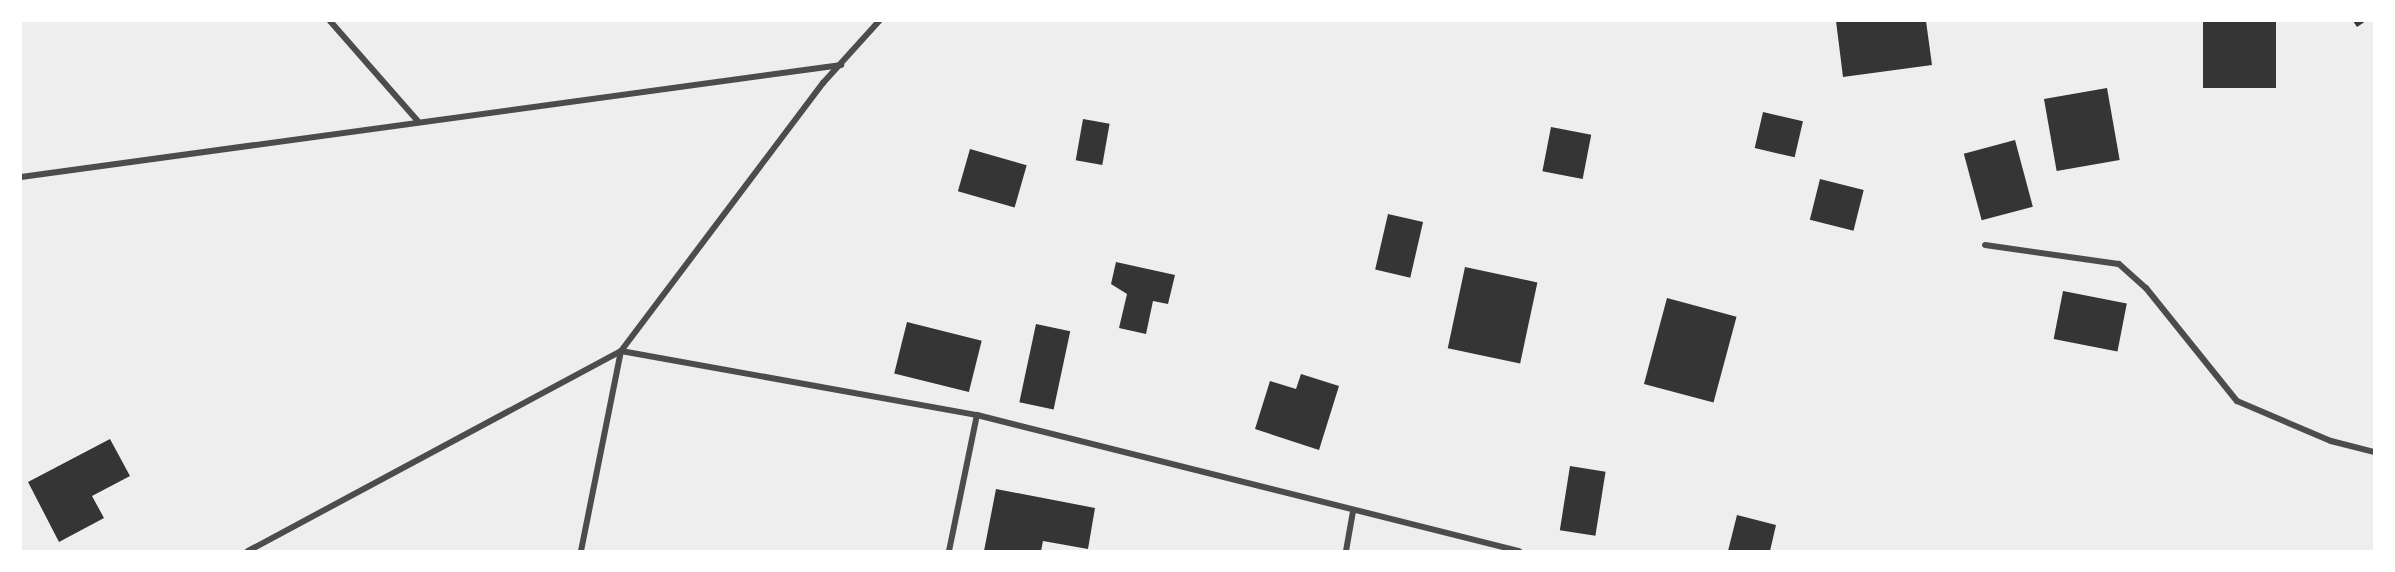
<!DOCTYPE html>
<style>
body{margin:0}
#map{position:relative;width:2395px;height:572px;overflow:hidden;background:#fff;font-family:"Nunito Sans",sans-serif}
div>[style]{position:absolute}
.green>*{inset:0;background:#eee;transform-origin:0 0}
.building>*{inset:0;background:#353535;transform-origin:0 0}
.minor>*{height:6px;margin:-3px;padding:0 3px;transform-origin:3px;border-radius:3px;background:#4c4c4c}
span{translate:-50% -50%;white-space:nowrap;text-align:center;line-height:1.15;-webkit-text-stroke:4.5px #fff;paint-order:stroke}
.frame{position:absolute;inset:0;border:22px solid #fff;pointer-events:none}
</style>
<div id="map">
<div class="green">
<div style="left:21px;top:21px;width:2353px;height:530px"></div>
</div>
<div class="building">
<div style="clip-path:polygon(1836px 21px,1926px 21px,1932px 65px,1843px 77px)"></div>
<div style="left:2203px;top:21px;width:73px;height:67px"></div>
<div style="clip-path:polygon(2353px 21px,2366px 21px,2357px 27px)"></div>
<div style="left:2107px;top:88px;width:73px;height:64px;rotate:80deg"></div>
<div style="left:1763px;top:112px;width:41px;height:37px;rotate:13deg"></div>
<div style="left:1083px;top:119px;width:27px;height:42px;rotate:10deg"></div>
<div style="left:1551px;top:127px;width:41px;height:45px;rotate:11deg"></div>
<div style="left:2015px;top:140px;width:69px;height:53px;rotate:75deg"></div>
<div style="left:970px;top:149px;width:59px;height:44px;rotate:16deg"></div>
<div style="left:1820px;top:179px;width:45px;height:42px;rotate:14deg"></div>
<div style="left:1388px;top:214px;width:36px;height:57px;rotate:13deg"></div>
<div style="clip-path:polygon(1116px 262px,1175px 275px,1168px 304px,1153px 301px,1146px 334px,1119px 328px,1127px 294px,1111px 284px)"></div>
<div style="left:1465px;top:267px;width:74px;height:83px;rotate:12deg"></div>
<div style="left:2063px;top:291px;width:65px;height:49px;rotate:11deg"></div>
<div style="left:1667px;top:298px;width:72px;height:89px;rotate:15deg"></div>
<div style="left:907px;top:322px;width:77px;height:53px;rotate:14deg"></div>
<div style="left:1036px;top:324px;width:35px;height:80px;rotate:12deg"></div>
<div style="clip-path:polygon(1301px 374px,1339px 386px,1319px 450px,1255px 429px,1270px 381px,1296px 389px)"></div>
<div style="clip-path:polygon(110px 439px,130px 476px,92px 496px,104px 518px,59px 542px,28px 482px)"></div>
<div style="left:1570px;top:466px;width:36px;height:65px;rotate:9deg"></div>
<div style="clip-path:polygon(996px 489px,1095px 508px,1088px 549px,1043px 541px,1041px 551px,984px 551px)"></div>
<div style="clip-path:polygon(1737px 515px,1776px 525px,1770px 551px,1728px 551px)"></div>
</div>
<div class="minor">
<div style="left:330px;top:21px;width:132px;rotate:48.7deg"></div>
<div style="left:21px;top:177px;width:828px;rotate:-7.78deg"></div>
<div style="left:1985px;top:245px;width:135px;rotate:8.1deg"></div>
<div style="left:2119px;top:264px;width:36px;rotate:42deg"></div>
<div style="left:2146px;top:288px;width:145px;rotate:51.2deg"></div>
<div style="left:2237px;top:401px;width:102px;rotate:23.1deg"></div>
<div style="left:2331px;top:441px;width:44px;rotate:14.3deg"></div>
<div style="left:621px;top:351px;width:362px;rotate:10.2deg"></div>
<div style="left:977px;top:415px;width:559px;rotate:14.09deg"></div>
<div style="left:248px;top:551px;width:423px;rotate:-28.2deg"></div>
<div style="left:621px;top:351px;width:336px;rotate:-53deg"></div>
<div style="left:823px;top:83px;width:84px;rotate:-47.9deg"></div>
<div style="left:581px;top:551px;width:204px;rotate:-78.7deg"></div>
<div style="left:949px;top:551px;width:139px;rotate:-78.4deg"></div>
<div style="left:1346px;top:551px;width:39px;rotate:-80deg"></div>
</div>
<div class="frame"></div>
</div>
